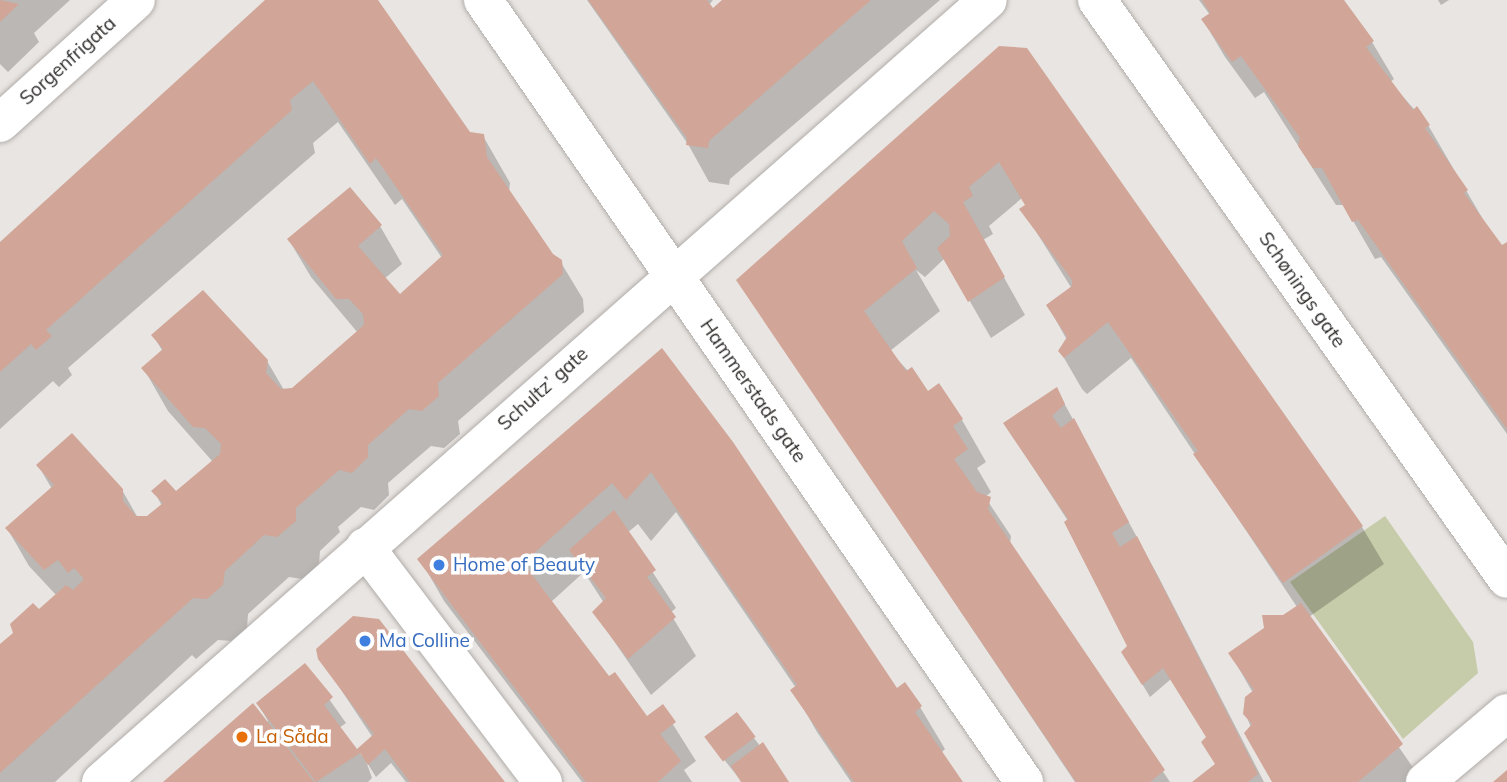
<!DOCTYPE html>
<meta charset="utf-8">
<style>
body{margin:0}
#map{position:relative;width:1507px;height:782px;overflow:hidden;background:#e9e5e2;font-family:Mulish,sans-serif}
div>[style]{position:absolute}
.green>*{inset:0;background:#c6cca9}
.shadow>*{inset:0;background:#0003}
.building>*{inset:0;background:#d1a597;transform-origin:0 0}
.roads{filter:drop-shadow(0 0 2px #b0aca9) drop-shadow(0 0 2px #b0aca9)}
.minor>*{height:38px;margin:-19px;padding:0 19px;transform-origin:19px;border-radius:19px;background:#fff}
.dots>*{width:19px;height:19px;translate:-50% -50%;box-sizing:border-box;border:4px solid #fff;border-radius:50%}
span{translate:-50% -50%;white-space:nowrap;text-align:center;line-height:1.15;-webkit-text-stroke:7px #fff;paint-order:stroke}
.street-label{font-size:19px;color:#2d2b2a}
.shop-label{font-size:19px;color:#366cbe}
.left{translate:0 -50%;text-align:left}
.food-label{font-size:19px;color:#c56008}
</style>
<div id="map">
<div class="green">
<div style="clip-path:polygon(1385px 516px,1473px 642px,1478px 673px,1403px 739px,1290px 582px)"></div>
</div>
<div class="shadow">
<div style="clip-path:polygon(0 0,70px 0,34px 33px,39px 42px,8px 72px,0 64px)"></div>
<div style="clip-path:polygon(268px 0,376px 0,469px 134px,483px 136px,510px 183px,509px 192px,551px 255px,560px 261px,583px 299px,584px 312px,458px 421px,460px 434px,444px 448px,431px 446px,388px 483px,389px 495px,374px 510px,361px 507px,338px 527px,340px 532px,320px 551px,319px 564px,302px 579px,289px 577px,248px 614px,247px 628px,231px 641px,218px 640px,196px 659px,192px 655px,55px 782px,0 782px,0 647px,57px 596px,29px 566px,7px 528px,52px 489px,38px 465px,122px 490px,138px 518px,147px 518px,162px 506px,154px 491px,176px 494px,213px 462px,168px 411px,144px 369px,163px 352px,153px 335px,267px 361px,284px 390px,292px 390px,358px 333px,311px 277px,289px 240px,380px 226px,402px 264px,384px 279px,399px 297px,442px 258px,402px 199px,395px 205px,338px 122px,313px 143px,315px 153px,68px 368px,72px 375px,59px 387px,53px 381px,0 429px,0 244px)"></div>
<div style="clip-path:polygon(587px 0,713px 0,709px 5px,713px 11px,725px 0,940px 0,730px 179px,729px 185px,709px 182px,688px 144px)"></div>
<div style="clip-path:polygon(1199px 0,1342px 0,1372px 42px,1394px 79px,1390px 82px,1428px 125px,1488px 228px,1502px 247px,1507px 244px,1507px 434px,1381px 257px,1375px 259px,1344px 205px,1336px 205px,1264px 92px,1255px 98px,1225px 57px,1203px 20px,1210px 15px)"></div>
<div style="clip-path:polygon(1438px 0,1449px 0,1441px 5px)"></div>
<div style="clip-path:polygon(1000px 48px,1026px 50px,1362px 527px,1384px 564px,1309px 617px,1423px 782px,1274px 782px,1245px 713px,1253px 693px,1230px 653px,1297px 607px,1131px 358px,1087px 394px,1082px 389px,1060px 351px,1067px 340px,1048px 306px,1072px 289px,1022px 209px,1027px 206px,1022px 198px,989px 226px,993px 234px,983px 240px,1025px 315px,991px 338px,945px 258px,925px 277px,916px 270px,940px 311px,890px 351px,928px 393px,939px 385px,962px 420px,986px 462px,977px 468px,991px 492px,985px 497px,1011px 536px,1010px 544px,1170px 782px,1075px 782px,739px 281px)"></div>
<div style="clip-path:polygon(661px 350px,897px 690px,920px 707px,945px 749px,941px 753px,961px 782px,851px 782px,817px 732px,793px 690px,796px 688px,676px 512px,651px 541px,638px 524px,627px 533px,676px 608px,670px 613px,696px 656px,651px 695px,594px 612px,604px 603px,584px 572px,551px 602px,609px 678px,647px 719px,662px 707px,696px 761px,684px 770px,692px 782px,582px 782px,444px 601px,420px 559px)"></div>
<div style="clip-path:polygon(1057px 390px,1158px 576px,1264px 782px,1196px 782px,1217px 765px,1208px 738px,1171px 679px,1150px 697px,1123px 652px,1130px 647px,1068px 521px,1005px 424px)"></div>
<div style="clip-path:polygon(320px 658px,503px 782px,406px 782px,391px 763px,376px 777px,366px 761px,372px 778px,368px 782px,166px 782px,268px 721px,258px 704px,305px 665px,346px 723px,339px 728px,363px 757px,373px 738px)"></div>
<div style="clip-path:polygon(706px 737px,754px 738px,787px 782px,742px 782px)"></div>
</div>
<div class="building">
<div style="clip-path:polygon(0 0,19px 4px,0 22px)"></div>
<div style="clip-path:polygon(265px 0,378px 0,470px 132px,484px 134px,487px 157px,553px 254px,562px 260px,563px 274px,438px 383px,439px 396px,422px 411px,409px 409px,368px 445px,368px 457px,352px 473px,339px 470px,296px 508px,296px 521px,277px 537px,264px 535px,225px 571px,223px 585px,207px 599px,193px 598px,0 773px,0 644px,13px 633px,10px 624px,33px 603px,39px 609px,66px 585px,73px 590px,84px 579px,74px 568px,68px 573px,58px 560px,44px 570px,5px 528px,54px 485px,36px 465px,72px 433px,123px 489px,123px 501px,136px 516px,147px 516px,163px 503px,151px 491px,165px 479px,176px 491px,220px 454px,221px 444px,205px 428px,193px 427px,141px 368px,163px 349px,151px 335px,203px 290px,268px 360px,266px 373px,281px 389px,292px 388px,364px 325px,363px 314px,349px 299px,336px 299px,287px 239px,350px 187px,382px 225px,358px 246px,400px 294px,443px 255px,376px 158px,370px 164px,313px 81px,290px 100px,292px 110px,46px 330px,52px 336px,36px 350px,31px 344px,0 372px,0 242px)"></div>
<div style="clip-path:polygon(588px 0,707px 0,713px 8px,722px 0,871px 0,709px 141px,708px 148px,686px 145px,687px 138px)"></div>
<div style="clip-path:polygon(1202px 0,1344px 0,1374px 41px,1366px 47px,1413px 110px,1417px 106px,1430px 125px,1425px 128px,1468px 190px,1464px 193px,1502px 245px,1507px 242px,1507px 429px,1358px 220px,1352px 222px,1322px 168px,1313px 168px,1298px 146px,1300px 138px,1241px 56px,1232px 62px,1201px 19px,1210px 13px)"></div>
<div style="clip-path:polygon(999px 46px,1027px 48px,1363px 526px,1283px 583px,1193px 454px,1198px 451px,1108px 322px,1064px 358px,1058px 351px,1067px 337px,1046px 305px,1072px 286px,1072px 280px,1019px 209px,1025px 205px,999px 162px,969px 187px,973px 196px,963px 202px,1005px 277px,968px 302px,937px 248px,950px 236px,949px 224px,934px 211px,902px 241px,917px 268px,864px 311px,906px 371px,912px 367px,928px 391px,939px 383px,963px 419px,953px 426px,968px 449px,954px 459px,977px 492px,991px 497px,988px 509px,1165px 770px,1150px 782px,1076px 782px,736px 280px)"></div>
<div style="clip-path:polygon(662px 348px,733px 442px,897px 688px,905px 682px,922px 706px,915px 712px,963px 782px,854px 782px,790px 690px,797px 685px,651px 472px,626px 500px,612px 483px,523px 563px,609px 676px,615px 672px,647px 716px,663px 704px,676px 722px,660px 734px,681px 761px,658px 782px,586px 782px,417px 559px)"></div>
<div style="clip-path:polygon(1057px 387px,1065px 404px,1052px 416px,1061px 428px,1074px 418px,1129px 522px,1112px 533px,1120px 547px,1137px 536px,1258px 774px,1248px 782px,1192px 782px,1215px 764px,1201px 742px,1206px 737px,1163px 668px,1142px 685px,1121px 652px,1127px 646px,1064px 522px,1068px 519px,1003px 423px)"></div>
<div style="clip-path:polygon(614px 510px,656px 570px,647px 577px,676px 617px,628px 659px,592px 612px,606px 598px,569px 550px)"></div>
<div style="clip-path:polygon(1301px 603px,1403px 744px,1358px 782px,1272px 782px,1244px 733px,1252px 724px,1243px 714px,1245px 697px,1254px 690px,1228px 653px,1264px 628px,1262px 615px,1283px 615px)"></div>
<div style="clip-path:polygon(353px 616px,379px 619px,505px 782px,410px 782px,385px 749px,368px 765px,360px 753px,316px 782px,256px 703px,305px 663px,333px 697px,324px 705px,357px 749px,374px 734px,318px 659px,316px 649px)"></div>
<div style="clip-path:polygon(253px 703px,314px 782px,163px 782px)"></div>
<div style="left:737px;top:712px;width:31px;height:41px;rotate:53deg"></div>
<div style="clip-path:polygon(763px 742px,789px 782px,741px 782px,731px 766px)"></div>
<div style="clip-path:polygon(1507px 770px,1507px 782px,1493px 782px)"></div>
</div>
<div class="roads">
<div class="minor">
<div style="left:483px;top:0;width:951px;rotate:55.32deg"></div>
<div style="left:1097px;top:0;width:709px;rotate:54.7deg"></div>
<div style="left:0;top:123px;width:183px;rotate:-42.1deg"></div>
<div style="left:365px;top:547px;width:295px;rotate:52.9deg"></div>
<div style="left:101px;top:782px;width:1182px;rotate:-41.4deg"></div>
<div style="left:1425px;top:782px;width:107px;rotate:-40.1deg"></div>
</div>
</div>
<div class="dots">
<div style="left:439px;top:565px;background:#3f7fe0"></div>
<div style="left:365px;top:641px;background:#3f7fe0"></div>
<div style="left:242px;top:737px;background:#e8710a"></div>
</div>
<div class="street-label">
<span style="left:68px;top:61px;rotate:-42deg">Sorgenfrigata</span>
<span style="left:1302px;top:290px;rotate:55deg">Schønings gate</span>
<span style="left:543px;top:389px;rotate:-42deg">Schultz’ gate</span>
<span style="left:753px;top:391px;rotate:55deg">Hammerstads gate</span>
</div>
<div class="shop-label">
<span class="left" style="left:453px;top:565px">Home of Beauty</span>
<span class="left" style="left:379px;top:641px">Ma Colline</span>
</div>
<div class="food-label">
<span class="left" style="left:256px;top:737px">La Såda</span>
</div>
</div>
